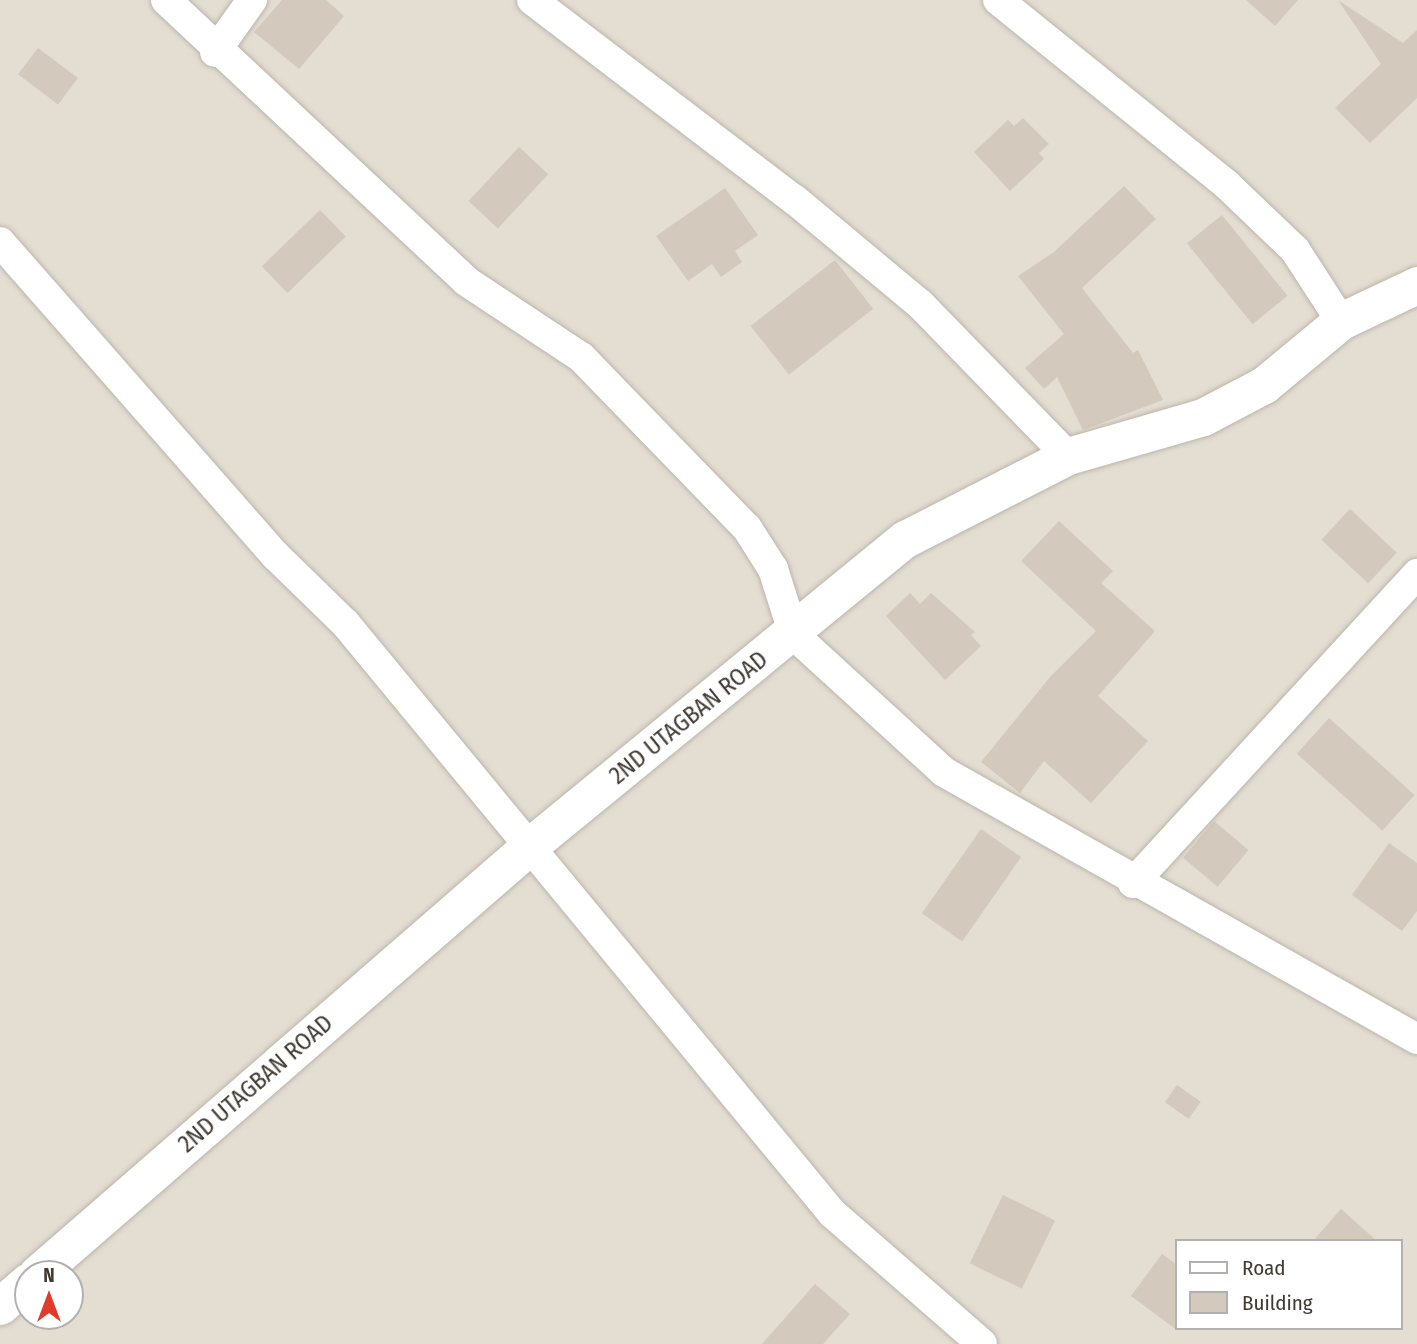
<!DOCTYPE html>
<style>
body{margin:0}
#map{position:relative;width:1417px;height:1344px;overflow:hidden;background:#f0ebe4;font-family:"Fira Sans Condensed",sans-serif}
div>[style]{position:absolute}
.residential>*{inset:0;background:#e3ddd2}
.building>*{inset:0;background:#d3c9bd;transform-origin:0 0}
.roads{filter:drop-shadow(0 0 2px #bdb5aa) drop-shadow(0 0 2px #bdb5aa)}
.minor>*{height:30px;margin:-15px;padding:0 15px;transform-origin:15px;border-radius:15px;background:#fff}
.tertiary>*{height:37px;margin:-18.5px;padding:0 18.5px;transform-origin:18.5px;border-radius:18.5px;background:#fff}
span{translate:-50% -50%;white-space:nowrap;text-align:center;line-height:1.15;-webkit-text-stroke:5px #fff;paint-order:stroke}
.street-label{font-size:24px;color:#413b34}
.legend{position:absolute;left:1175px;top:1239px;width:228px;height:91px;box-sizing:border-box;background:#fff;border:2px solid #b3b1ae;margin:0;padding:9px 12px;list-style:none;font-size:21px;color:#413b34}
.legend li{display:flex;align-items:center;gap:14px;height:35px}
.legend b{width:35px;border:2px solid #b3b1ae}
.north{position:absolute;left:14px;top:1260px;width:70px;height:70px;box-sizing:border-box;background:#fff;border:2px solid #b3b1ae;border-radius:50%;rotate:0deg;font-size:19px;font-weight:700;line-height:28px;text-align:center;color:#413b34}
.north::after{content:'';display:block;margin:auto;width:24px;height:32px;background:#e13b29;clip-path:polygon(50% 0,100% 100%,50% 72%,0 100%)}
</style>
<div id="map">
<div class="residential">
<div style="clip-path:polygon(evenodd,0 0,1417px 0,1417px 1344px,0 1344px,0 0,1177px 1241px,1401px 1241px,1401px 1328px,1177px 1328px,1177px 1241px,0 0,28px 1274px,70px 1274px,70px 1316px,28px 1316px,28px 1274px)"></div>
</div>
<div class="building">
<div style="clip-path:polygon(282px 0,326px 0,344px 16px,299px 69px,254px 32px)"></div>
<div style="clip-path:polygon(1246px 0,1298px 0,1275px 26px)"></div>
<div style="clip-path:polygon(1338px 0,1403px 43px,1417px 30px,1417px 98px,1370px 143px,1335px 108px,1381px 64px)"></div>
<div style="left:38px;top:48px;width:50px;height:33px;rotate:37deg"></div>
<div style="clip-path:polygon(1023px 118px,1049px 144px,1039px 153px,1044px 159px,1010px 191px,974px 152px,1008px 120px,1014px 126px)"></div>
<div style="left:519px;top:147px;width:40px;height:74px;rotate:43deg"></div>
<div style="clip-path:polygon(1124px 186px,1156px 219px,1082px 288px,1133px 353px,1138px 350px,1163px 400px,1083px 430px,1057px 377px,1044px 389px,1025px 368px,1064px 334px,1018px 276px,1054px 252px)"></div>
<div style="clip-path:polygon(725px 188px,758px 235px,735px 251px,742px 262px,721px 277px,712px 264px,688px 281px,656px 236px)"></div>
<div style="left:320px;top:210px;width:37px;height:81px;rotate:46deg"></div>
<div style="left:1222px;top:215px;width:104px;height:45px;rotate:51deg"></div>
<div style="left:835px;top:260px;width:62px;height:107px;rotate:52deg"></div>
<div style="left:1350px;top:509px;width:64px;height:42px;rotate:43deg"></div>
<div style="clip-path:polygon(1059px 521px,1113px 571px,1101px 583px,1155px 631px,1098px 696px,1148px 741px,1091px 803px,1044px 761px,1020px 793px,981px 762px,1050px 677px,1096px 631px,1021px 561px)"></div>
<div style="clip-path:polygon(910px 593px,920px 604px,931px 593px,975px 632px,971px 635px,981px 646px,945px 680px,886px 616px)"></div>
<div style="left:1329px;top:718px;width:115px;height:48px;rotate:42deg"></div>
<div style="left:1214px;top:821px;width:45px;height:48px;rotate:40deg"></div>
<div style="left:981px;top:829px;width:49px;height:103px;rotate:35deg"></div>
<div style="clip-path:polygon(1389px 843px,1417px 863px,1417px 911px,1402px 931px,1352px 895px)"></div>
<div style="left:1177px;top:1085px;width:29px;height:21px;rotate:35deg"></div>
<div style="left:1003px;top:1195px;width:58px;height:76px;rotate:26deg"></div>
<div style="clip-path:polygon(1341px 1209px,1377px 1241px,1313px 1241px)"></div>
<div style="clip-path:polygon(1162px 1254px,1177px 1265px,1177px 1330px,1131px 1296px)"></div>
<div style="clip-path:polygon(815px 1284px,850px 1314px,823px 1344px,762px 1344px)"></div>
</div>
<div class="roads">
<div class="minor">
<div style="left:166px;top:0;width:411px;rotate:43.1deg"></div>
<div style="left:466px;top:281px;width:138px;rotate:33.5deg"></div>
<div style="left:581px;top:357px;width:238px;rotate:45.9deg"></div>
<div style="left:747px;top:528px;width:49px;rotate:57.6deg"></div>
<div style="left:773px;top:569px;width:69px;rotate:72.3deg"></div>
<div style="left:794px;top:635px;width:203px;rotate:42.4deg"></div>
<div style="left:944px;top:772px;width:543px;rotate:29.44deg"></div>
<div style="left:532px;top:0;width:330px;rotate:37.3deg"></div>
<div style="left:795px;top:200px;width:163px;rotate:39.8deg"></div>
<div style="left:920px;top:304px;width:212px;rotate:45.8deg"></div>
<div style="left:998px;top:0;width:293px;rotate:38.9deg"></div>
<div style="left:1226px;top:184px;width:95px;rotate:43.7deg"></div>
<div style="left:1295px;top:250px;width:85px;rotate:57.1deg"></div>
<div style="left:215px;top:52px;width:64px;rotate:-54.6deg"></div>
<div style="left:0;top:242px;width:418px;rotate:48.7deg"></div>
<div style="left:276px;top:556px;width:96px;rotate:44.2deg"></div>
<div style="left:345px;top:623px;width:765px;rotate:50.46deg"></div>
<div style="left:832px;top:1213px;width:199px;rotate:41.1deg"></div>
<div style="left:1133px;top:883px;width:420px;rotate:-47.4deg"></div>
</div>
<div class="tertiary">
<div style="left:37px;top:1274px;width:656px;rotate:-40.98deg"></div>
<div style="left:532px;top:844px;width:482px;rotate:-39.3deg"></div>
<div style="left:905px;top:539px;width:183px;rotate:-27deg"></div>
<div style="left:1068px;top:456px;width:141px;rotate:-16.1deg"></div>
<div style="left:1203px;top:417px;width:69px;rotate:-27.7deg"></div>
<div style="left:1264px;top:385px;width:100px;rotate:-39.7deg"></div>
<div style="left:1341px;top:321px;width:84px;rotate:-25.3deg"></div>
<div style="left:0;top:1306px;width:37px;rotate:-41deg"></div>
</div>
</div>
<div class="street-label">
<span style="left:689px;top:718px;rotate:-39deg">2ND UTAGBAN ROAD</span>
<span style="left:256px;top:1084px;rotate:-41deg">2ND UTAGBAN ROAD</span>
</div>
<ul class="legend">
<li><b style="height:9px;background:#fff"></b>Road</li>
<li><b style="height:19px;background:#d3c9bd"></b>Building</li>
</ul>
<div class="north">N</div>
</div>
